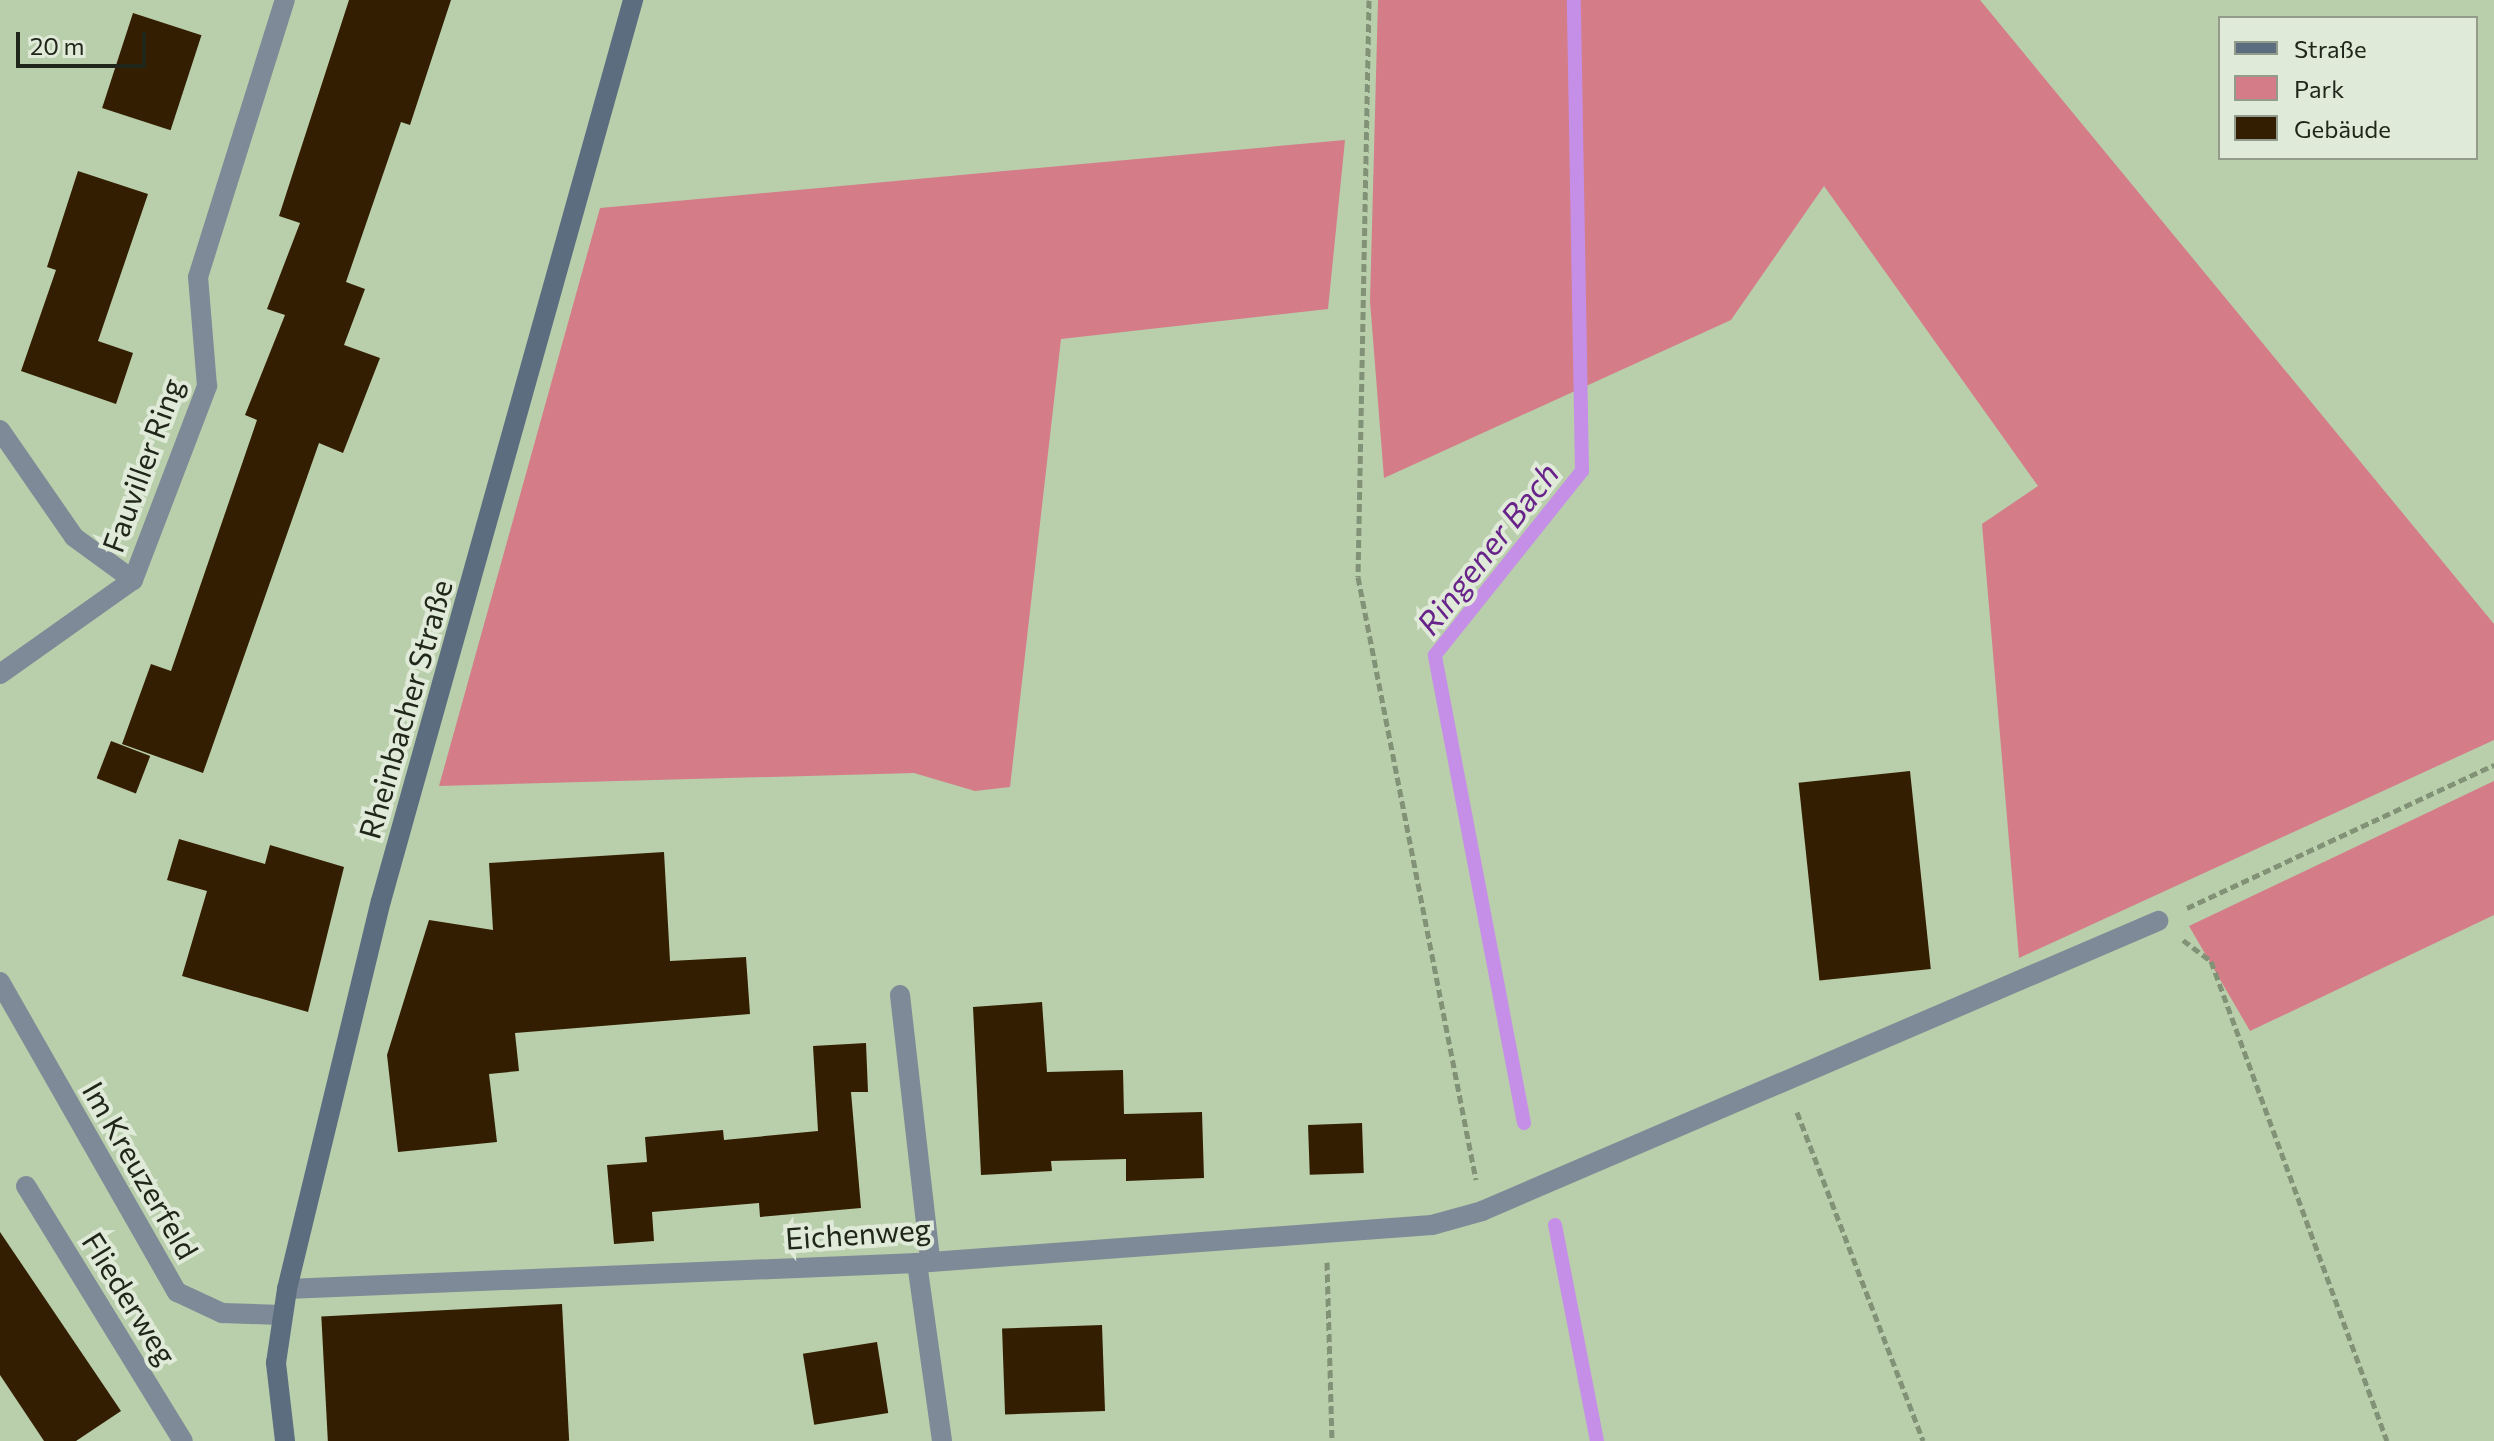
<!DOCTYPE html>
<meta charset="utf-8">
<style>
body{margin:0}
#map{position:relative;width:2494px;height:1441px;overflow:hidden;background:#b9ceaa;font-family:Commissioner,sans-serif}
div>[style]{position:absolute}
.green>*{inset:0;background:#d47c88}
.stream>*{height:14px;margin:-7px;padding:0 7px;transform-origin:7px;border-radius:7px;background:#c58fe7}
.building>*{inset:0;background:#331e01;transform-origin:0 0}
.path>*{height:5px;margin-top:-2.5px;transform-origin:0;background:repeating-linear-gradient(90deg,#829277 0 8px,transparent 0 12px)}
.service>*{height:20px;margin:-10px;padding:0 10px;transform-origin:10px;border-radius:10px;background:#7e8a97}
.minor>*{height:20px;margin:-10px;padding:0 10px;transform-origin:10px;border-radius:10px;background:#7e8a97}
.secondary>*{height:20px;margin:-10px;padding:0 10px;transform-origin:10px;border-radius:10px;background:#5c6d80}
span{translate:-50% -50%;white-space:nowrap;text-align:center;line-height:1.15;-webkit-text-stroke:8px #e0ead8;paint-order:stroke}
.street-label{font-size:30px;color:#20271a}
.water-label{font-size:32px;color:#68238a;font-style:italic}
.legend{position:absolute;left:2218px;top:16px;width:260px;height:144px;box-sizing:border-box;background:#e0ead8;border:2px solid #939c8c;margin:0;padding:10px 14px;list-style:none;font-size:24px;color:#20271a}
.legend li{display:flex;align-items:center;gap:16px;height:40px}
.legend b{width:40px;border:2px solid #939c8c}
.scale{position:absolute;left:16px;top:32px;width:130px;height:36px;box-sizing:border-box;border:4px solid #20271a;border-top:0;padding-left:10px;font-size:24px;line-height:28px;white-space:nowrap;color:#20271a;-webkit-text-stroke:6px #e0ead8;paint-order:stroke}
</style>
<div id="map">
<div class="green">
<div style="clip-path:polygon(1378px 0,1980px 0,2494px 624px,2494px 740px,2019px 958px,1982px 524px,2038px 486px,1824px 186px,1731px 320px,1384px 478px,1370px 301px)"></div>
<div style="clip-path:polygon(1345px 140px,1328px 309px,1061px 339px,1010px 787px,975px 791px,914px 773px,439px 786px,600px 208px)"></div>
<div style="clip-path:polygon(2494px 781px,2494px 915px,2250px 1031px,2189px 926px)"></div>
</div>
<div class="stream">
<div style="left:1524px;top:1123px;width:476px;rotate:-100.8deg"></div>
<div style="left:1435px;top:655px;width:236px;rotate:-51.4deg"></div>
<div style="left:1582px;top:471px;width:471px;rotate:-91deg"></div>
<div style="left:1555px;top:1225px;width:220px;rotate:79deg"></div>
</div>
<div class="building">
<div style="clip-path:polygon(349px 0,451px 0,410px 125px,401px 122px,346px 282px,365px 289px,344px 345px,380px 358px,343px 453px,319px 443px,203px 773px,122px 744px,151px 664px,171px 671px,257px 420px,245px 415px,285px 315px,267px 309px,300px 223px,279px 216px)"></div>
<div style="left:133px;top:13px;width:72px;height:100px;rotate:18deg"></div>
<div style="clip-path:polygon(78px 171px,148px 194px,98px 341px,133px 353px,116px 404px,21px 371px,56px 270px,47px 267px)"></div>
<div style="left:111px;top:741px;width:42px;height:40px;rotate:21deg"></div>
<div style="left:1910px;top:771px;width:199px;height:112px;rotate:84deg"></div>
<div style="clip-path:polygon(179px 839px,265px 864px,270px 845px,344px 867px,308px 1012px,182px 976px,207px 891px,167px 880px)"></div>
<div style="clip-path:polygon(664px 852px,670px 961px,746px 957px,750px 1014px,515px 1033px,519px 1071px,489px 1074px,497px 1142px,398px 1152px,387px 1055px,429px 920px,493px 930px,489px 863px)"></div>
<div style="clip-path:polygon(1042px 1002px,1047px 1072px,1123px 1070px,1124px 1114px,1202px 1112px,1204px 1178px,1126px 1181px,1126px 1159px,1051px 1161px,1052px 1171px,981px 1175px,973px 1007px)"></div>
<div style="clip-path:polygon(866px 1043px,868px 1092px,851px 1092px,861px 1208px,760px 1217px,759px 1203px,652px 1212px,654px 1241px,614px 1244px,607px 1165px,647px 1162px,645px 1137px,723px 1130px,724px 1140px,818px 1131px,813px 1046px)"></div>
<div style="left:1362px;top:1123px;width:50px;height:54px;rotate:88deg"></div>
<div style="clip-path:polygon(0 1232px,121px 1411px,76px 1441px,44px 1441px,0 1375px)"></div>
<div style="left:562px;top:1304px;width:137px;height:241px;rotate:87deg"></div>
<div style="left:1102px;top:1325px;width:86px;height:100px;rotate:88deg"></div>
<div style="left:877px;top:1342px;width:72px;height:75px;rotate:81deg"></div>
</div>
<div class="path">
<div style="left:1369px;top:0;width:577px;rotate:91.09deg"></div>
<div style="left:1358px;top:577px;width:614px;rotate:78.93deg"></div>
<div style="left:2187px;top:908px;width:339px;rotate:-25deg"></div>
<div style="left:2183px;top:940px;width:35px;rotate:37deg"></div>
<div style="left:2211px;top:961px;width:511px;rotate:69.86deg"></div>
<div style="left:1797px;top:1112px;width:352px;rotate:69deg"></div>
<div style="left:1327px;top:1262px;width:179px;rotate:88.4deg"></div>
</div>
<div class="service">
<div style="left:900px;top:995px;width:265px;rotate:83.5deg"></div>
<div style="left:1432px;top:1225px;width:52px;rotate:-15.6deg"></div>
<div style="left:1482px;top:1211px;width:736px;rotate:-23.22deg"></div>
</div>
<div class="minor">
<div style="left:0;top:430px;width:130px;rotate:55.3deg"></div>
<div style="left:74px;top:537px;width:73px;rotate:36.1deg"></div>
<div style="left:0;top:674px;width:163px;rotate:-35.3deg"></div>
<div style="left:133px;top:580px;width:208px;rotate:-69.1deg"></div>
<div style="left:207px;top:386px;width:109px;rotate:-94.7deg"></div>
<div style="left:198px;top:277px;width:290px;rotate:-72.6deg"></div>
<div style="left:0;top:982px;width:357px;rotate:60.3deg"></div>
<div style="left:177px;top:1292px;width:50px;rotate:25deg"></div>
<div style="left:222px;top:1313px;width:59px;rotate:1.9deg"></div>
<div style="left:26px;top:1186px;width:299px;rotate:58.4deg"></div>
<div style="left:917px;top:1263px;width:180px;rotate:82deg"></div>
<div style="left:287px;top:1289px;width:631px;rotate:-2.36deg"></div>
<div style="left:917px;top:1263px;width:516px;rotate:-4.22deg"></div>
</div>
<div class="secondary">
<div style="left:285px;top:1441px;width:79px;rotate:-96.6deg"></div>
<div style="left:276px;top:1363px;width:75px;rotate:-81.5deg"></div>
<div style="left:287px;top:1289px;width:399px;rotate:-76.4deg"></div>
<div style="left:381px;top:901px;width:936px;rotate:-74.37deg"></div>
</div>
<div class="street-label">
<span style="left:142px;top:465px;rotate:-70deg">Fauviller Ring</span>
<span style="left:405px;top:709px;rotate:-74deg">Rheinbacher Straße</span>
<span style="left:141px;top:1170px;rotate:60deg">Im Kreuzerfeld</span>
<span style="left:858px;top:1233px;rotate:-4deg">Eichenweg</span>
<span style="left:130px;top:1298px;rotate:58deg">Fliederweg</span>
</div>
<div class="water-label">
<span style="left:1487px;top:548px;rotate:-52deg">Ringener Bach</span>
</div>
<ul class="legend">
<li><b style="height:10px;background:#5c6d80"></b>Straße</li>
<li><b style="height:22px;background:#d47c88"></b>Park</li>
<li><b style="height:22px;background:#331e01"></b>Gebäude</li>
</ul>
<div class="scale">20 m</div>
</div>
